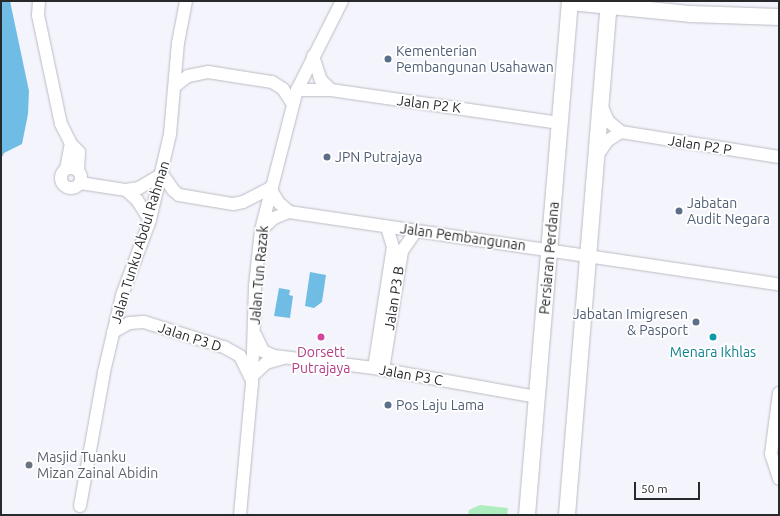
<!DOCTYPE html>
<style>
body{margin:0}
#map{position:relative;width:780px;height:516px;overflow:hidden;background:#f4f4fc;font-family:Ubuntu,sans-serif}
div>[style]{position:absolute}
.green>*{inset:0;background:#adedbe}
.water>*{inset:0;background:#6fbde4}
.roads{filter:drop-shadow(0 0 1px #bbbbc3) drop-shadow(0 0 1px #bbbbc3)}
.minor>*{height:12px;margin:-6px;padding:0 6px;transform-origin:6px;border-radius:6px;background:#fff}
.minor>.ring{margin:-6px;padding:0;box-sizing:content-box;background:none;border:12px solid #fff;border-radius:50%}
.major>*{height:16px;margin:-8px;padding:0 8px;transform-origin:8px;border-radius:8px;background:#fff}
.dots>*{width:11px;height:11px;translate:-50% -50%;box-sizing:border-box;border:2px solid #fff;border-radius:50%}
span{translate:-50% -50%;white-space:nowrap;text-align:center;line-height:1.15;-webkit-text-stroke:3.5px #fff;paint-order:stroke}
.service-label{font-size:14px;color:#4e5e75}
.left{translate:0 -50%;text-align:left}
.right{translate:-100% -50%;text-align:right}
.street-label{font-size:14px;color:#28292b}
.hotel-label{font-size:14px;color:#b23c85}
.culture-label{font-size:14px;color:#0d838f}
.worship-label{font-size:14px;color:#5b616d}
.frame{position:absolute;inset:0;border:2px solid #28292b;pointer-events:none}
.scale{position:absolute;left:634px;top:482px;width:66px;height:18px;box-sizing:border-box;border:2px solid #28292b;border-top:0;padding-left:5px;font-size:12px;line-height:14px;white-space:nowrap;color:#28292b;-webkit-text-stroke:3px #fff;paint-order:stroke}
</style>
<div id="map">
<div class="green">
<div style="clip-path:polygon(480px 505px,508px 508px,507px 515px,468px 515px,469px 510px)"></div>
</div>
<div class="water">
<div style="clip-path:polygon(1px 1px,10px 1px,29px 91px,28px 114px,22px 144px,4px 153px,1px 159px)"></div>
<div style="clip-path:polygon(310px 272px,326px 275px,322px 302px,314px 308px,305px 306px)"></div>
<div style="clip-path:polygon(279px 288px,290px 290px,289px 295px,293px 296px,290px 318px,274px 316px)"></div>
</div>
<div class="roads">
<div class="minor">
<div style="left:39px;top:1px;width:14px;rotate:94deg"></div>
<div style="left:38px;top:15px;width:111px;rotate:78.1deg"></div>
<div style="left:61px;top:124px;width:22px;rotate:63deg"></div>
<div style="left:71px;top:144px;width:11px;rotate:45deg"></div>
<div style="left:79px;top:152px;width:19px;rotate:93deg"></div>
<div style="left:313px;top:56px;width:25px;rotate:72deg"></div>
<div style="left:321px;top:80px;width:14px;rotate:45deg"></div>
<div style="left:175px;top:86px;width:16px;rotate:-38deg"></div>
<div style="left:188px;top:76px;width:20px;rotate:-11deg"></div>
<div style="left:208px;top:72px;width:65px;rotate:8.9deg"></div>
<div style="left:272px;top:82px;width:13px;rotate:32deg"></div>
<div style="left:283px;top:89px;width:17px;rotate:57deg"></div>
<div style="left:297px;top:90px;width:34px"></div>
<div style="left:331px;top:90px;width:231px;rotate:8.2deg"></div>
<div style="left:601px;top:105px;width:17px;rotate:66deg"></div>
<div style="left:608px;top:121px;width:17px;rotate:40deg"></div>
<div style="left:597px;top:156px;width:18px;rotate:-56deg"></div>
<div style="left:607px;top:141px;width:17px;rotate:-33deg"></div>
<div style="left:621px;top:132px;width:160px;rotate:9deg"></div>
<div class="ring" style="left:61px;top:168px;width:8px;height:8px"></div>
<div style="left:66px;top:169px;width:25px;rotate:-79deg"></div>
<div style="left:80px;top:183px;width:47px;rotate:8.7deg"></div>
<div style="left:126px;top:190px;width:13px;rotate:-9deg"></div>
<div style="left:139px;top:188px;width:27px;rotate:-31deg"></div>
<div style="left:162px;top:174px;width:19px;rotate:55deg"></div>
<div style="left:173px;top:190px;width:8px;rotate:40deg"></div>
<div style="left:179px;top:195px;width:55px;rotate:9.5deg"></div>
<div style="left:233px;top:204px;width:10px;rotate:-11deg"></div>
<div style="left:243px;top:202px;width:30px;rotate:-27deg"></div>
<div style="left:270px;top:188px;width:16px;rotate:60deg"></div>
<div style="left:278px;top:202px;width:15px;rotate:42deg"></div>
<div style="left:289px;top:212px;width:495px;rotate:8.4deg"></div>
<div style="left:126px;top:190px;width:15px;rotate:42deg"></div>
<div style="left:137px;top:200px;width:24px;rotate:57deg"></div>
<div style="left:261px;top:230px;width:18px;rotate:-43deg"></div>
<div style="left:274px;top:218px;width:16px;rotate:-22deg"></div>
<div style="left:113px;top:332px;width:18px;rotate:-29deg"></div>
<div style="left:129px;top:323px;width:15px;rotate:-4deg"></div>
<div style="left:144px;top:322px;width:84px;rotate:17.4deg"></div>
<div style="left:224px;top:347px;width:18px;rotate:29deg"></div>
<div style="left:240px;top:356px;width:25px;rotate:64deg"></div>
<div style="left:256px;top:336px;width:17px;rotate:65deg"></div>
<div style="left:263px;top:351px;width:12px;rotate:24deg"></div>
<div style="left:274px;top:356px;width:101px;rotate:6.8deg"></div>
<div style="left:374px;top:368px;width:166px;rotate:10.1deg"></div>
<div style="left:374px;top:368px;width:122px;rotate:-81.1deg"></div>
<div style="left:393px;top:247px;width:21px;rotate:-107deg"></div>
<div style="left:383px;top:370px;width:121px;rotate:-80.9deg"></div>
<div style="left:402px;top:251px;width:24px;rotate:-55deg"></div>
<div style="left:252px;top:376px;width:19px;rotate:-43deg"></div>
<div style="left:266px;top:363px;width:18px;rotate:-16deg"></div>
<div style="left:779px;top:393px;width:62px;rotate:97.5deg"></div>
<div style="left:771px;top:454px;width:26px;rotate:72deg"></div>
<div style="left:80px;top:506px;width:136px;rotate:-79.8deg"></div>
<div style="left:104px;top:372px;width:79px;rotate:-76.8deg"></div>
<div style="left:122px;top:295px;width:80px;rotate:-69.5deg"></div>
<div style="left:150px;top:220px;width:88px;rotate:-76.9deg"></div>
<div style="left:170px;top:134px;width:91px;rotate:-85deg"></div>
<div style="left:178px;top:43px;width:43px;rotate:-79.2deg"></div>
<div style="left:240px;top:515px;width:134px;rotate:-84.8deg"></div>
<div style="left:252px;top:382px;width:96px;rotate:-88.2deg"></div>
<div style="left:255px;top:286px;width:56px;rotate:-83.9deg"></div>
<div style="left:261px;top:230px;width:145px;rotate:-75.6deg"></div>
<div style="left:297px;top:90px;width:100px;rotate:-63.2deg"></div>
</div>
<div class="major">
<div style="left:570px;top:2px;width:122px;rotate:5.7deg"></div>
<div style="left:691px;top:14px;width:88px;rotate:2deg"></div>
<div style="left:527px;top:515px;width:516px;rotate:-85.22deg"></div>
<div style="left:567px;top:515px;width:516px;rotate:-85.33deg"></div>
</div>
</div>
<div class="dots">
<div style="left:388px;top:59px;background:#5c6f8a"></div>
<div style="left:327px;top:157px;background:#5c6f8a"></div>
<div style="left:679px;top:211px;background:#5c6f8a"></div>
<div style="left:696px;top:322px;background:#5c6f8a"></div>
<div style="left:321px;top:337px;background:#d1479c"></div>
<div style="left:713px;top:337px;background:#0f9aa8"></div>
<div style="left:388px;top:405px;background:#5c6f8a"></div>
<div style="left:29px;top:465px;background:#6b7280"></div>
</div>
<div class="service-label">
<span class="left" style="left:396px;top:59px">Kementerian<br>Pembangunan Usahawan</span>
<span class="left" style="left:335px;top:157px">JPN Putrajaya</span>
<span class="left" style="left:687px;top:211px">Jabatan<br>Audit Negara</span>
<span class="right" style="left:688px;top:322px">Jabatan Imigresen<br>&amp; Pasport</span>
<span class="left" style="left:396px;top:405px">Pos Laju Lama</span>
</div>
<div class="street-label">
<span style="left:429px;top:104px;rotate:7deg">Jalan P2 K</span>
<span style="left:700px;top:145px;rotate:9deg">Jalan P2 P</span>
<span style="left:463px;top:237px;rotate:8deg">Jalan Pembangunan</span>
<span style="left:140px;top:242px;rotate:-73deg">Jalan Tunku Abdul Rahman</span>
<span style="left:549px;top:258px;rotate:-85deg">Persiaran Perdana</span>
<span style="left:259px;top:275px;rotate:-85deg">Jalan Tun Razak</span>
<span style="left:394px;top:298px;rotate:-81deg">Jalan P3 B</span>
<span style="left:190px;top:337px;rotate:18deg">Jalan P3 D</span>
<span style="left:411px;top:375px;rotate:10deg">Jalan P3 C</span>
</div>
<div class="hotel-label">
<span style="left:321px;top:360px">Dorsett<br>Putrajaya</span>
</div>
<div class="culture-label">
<span style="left:713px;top:352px">Menara Ikhlas</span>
</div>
<div class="worship-label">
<span class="left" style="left:37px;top:465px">Masjid Tuanku<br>Mizan Zainal Abidin</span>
</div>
<div class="frame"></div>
<div class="scale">50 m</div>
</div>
